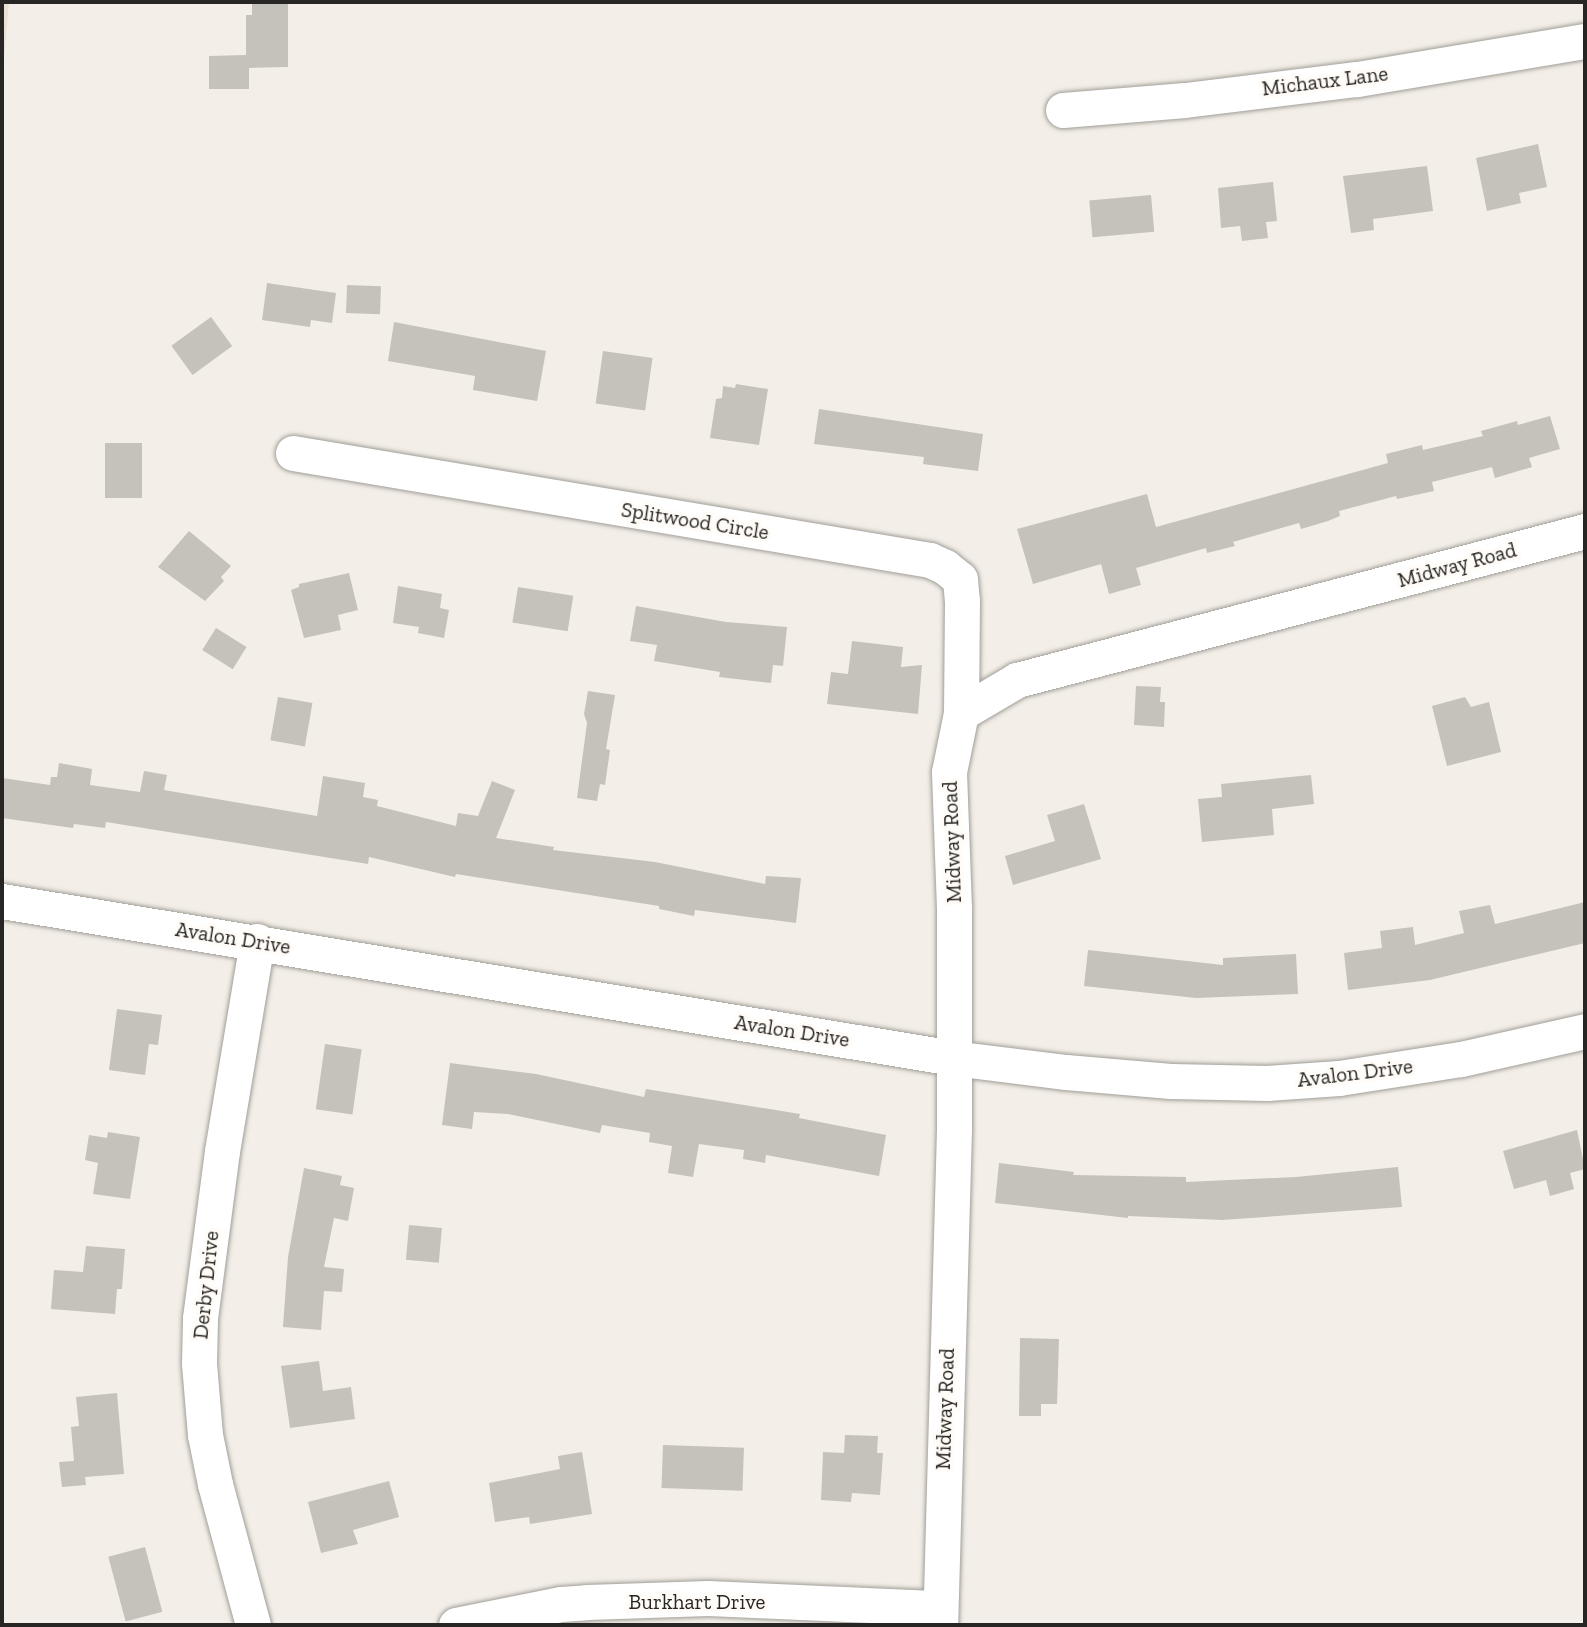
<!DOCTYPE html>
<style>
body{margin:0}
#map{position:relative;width:1587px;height:1627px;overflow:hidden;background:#f3efe8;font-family:"Zilla Slab",serif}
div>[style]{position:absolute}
.built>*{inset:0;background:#eae1d4}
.building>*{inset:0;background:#c5c1bb;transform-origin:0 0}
.roads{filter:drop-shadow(0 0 2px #a19e98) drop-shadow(0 0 2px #a19e98)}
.minor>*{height:35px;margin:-17.5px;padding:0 17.5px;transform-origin:17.5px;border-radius:17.5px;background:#fff}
span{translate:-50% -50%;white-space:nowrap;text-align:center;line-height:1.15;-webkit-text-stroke:7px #fffcf8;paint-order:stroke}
.street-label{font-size:21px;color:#282624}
.frame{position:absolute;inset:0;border:4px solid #282624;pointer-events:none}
</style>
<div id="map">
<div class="built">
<div style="clip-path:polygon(2px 2px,9px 2px,2px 80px)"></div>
</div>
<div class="building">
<div style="clip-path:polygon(252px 2px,288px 2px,288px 67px,249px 68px,249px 89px,209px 89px,209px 56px,246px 55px,246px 15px,252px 15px)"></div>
<div style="clip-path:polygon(1538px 144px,1547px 187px,1519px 193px,1521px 203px,1487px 211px,1476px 158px)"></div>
<div style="clip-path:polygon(1427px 166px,1433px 211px,1373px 219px,1374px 230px,1351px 233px,1343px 176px)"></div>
<div style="clip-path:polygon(1273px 182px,1277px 221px,1266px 222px,1268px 238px,1242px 241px,1240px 226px,1221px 228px,1218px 188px)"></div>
<div style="left:1151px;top:195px;width:37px;height:62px;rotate:85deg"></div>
<div style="clip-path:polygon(267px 283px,336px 293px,332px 323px,311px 320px,310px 327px,262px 320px)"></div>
<div style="left:347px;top:285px;width:34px;height:28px;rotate:2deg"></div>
<div style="left:211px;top:317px;width:36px;height:49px;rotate:54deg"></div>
<div style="clip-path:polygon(394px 322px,546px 351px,537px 401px,473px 390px,475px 376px,388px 361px)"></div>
<div style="left:603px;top:351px;width:50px;height:53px;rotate:8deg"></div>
<div style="clip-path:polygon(736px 384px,768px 389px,759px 445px,710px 438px,716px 399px,722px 398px,723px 386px,735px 388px)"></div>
<div style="clip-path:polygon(819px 409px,983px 434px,978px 471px,923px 464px,924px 457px,814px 444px)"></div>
<div style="clip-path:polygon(1550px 416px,1560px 449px,1529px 458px,1532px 467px,1495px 478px,1492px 467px,1432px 482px,1434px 491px,1397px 499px,1396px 496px,1339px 511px,1340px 516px,1328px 521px,1301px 529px,1299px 523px,1233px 542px,1235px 546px,1207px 553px,1206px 548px,1136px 568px,1141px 585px,1109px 594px,1101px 564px,1033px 584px,1017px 529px,1147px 494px,1156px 527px,1388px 463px,1386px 454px,1422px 445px,1423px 450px,1483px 436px,1481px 431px,1517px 421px,1518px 425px)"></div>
<div style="left:105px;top:443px;width:37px;height:55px"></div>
<div style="clip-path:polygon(189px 531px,231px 566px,221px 577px,224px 581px,205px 601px,158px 567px)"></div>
<div style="clip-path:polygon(349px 573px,358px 610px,338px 615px,341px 630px,304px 638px,291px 590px,299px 587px,299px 584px)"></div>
<div style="clip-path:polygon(398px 586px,442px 594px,440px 608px,449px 610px,444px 638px,418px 633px,419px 627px,393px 623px)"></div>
<div style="left:518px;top:587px;width:56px;height:36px;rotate:9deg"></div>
<div style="clip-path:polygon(636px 606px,726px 622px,787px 627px,783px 666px,773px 665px,771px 683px,719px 677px,720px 672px,654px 661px,657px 645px,630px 641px)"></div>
<div style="left:216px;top:628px;width:36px;height:26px;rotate:32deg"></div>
<div style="clip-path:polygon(852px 641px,903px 647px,901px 667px,922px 665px,918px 714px,827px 704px,831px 672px,848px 674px)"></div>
<div style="clip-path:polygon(1136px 686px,1161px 687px,1160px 702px,1165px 702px,1164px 727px,1134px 725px)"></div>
<div style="clip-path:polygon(588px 691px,615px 695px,606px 749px,610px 750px,605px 785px,600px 784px,597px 801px,577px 798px,587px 723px,584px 714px)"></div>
<div style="left:278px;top:697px;width:35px;height:44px;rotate:10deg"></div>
<div style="clip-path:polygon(1465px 697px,1471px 707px,1489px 702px,1501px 752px,1447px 766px,1432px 706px)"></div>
<div style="clip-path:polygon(59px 763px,92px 769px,90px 785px,140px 792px,144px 771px,167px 775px,164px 790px,317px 816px,323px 776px,365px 783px,363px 797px,378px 800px,377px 806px,456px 826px,458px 813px,478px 816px,492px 781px,515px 790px,496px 838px,554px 847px,553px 850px,655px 862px,765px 884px,766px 876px,801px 878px,796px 923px,695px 910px,694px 916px,659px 909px,659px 906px,456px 874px,455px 877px,369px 857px,368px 864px,106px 822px,105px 828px,74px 824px,73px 828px,2px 818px,2px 778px,50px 785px,51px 777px,57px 777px)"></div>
<div style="clip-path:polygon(1311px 775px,1314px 804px,1272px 809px,1274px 835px,1202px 842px,1198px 799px,1222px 797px,1221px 784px)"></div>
<div style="clip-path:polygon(1084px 804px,1101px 859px,1013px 885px,1005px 856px,1055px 841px,1047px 815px)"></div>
<div style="clip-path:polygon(1585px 902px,1585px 943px,1430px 980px,1348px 990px,1344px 953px,1382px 948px,1380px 931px,1413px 927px,1415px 945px,1464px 933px,1459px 911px,1490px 905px,1495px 924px)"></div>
<div style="clip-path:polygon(1088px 950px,1223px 965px,1223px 958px,1296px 954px,1298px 994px,1196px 998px,1084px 986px)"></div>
<div style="clip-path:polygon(117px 1009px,162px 1015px,158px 1045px,149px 1044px,145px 1075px,109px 1070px)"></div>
<div style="left:325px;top:1044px;width:37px;height:66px;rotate:8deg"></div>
<div style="clip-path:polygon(450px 1063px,536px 1074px,644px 1097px,646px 1089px,800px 1114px,799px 1118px,886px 1135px,879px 1176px,766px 1155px,765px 1163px,743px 1159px,744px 1150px,699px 1144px,693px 1177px,668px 1173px,672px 1146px,649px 1142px,650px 1133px,602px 1125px,600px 1133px,508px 1114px,474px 1112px,472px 1129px,442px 1125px)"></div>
<div style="clip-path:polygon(1577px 1130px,1585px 1169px,1570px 1173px,1574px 1189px,1550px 1196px,1546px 1180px,1514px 1189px,1503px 1151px)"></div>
<div style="clip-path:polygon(108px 1132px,140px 1137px,130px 1199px,93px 1194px,98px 1163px,85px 1160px,89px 1135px,107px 1138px)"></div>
<div style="clip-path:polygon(999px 1163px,1074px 1172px,1073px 1175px,1186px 1177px,1186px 1182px,1296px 1177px,1398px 1167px,1402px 1207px,1222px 1220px,1128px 1216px,1128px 1218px,995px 1203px)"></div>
<div style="clip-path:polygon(304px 1168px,342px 1176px,340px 1185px,354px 1188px,348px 1221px,334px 1218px,324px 1267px,344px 1269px,342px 1292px,324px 1291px,321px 1330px,283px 1327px,288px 1257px)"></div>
<div style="left:409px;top:1225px;width:33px;height:35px;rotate:5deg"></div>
<div style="clip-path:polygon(86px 1246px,125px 1249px,122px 1289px,117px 1289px,115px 1314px,51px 1309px,54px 1270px,83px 1272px)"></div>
<div style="clip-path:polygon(1020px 1338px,1059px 1339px,1057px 1404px,1041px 1404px,1041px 1416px,1019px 1416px)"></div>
<div style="clip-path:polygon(319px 1361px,323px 1391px,351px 1387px,355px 1419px,290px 1428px,281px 1366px)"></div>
<div style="clip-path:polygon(117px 1393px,124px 1474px,85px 1477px,86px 1485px,62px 1487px,59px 1462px,74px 1461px,71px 1427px,79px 1426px,76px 1397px)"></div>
<div style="clip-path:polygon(845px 1435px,878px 1436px,877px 1453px,883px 1453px,880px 1495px,852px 1493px,851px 1502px,821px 1500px,823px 1452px,844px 1453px)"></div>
<div style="left:663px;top:1445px;width:81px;height:43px;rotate:2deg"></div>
<div style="clip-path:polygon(582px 1452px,592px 1514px,530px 1524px,529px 1517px,495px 1522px,489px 1483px,560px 1469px,558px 1456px)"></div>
<div style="clip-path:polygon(389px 1481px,399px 1517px,353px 1530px,358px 1544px,321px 1553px,308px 1502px)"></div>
<div style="left:145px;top:1547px;width:67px;height:38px;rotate:75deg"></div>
</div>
<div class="roads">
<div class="minor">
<div style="left:1063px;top:110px;width:122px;rotate:-4.7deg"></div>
<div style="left:1185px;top:100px;width:173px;rotate:-7deg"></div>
<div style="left:1357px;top:79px;width:231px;rotate:-9.5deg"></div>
<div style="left:293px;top:453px;width:646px;rotate:9.54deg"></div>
<div style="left:930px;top:560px;width:17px;rotate:25deg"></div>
<div style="left:945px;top:567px;width:19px;rotate:39deg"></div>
<div style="left:960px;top:579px;width:21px;rotate:85deg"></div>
<div style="left:962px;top:600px;width:113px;rotate:90.5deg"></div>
<div style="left:961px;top:713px;width:60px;rotate:101.5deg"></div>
<div style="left:949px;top:772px;width:136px;rotate:87.9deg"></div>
<div style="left:954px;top:908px;width:221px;rotate:90deg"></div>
<div style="left:954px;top:1129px;width:496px;rotate:91.6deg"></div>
<div style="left:961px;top:713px;width:65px;rotate:-30.5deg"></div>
<div style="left:1017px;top:680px;width:587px;rotate:-14.7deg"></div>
<div style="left:2px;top:901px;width:964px;rotate:9.37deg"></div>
<div style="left:953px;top:1058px;width:114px;rotate:7.1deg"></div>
<div style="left:1066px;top:1072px;width:105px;rotate:4.9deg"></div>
<div style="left:1171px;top:1081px;width:96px;rotate:1.2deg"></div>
<div style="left:1267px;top:1083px;width:72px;rotate:-4deg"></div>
<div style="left:1339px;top:1078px;width:123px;rotate:-8.9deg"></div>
<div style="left:1461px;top:1059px;width:127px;rotate:-12.7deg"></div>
<div style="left:253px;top:1625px;width:146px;rotate:-105.1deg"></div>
<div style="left:215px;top:1484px;width:50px;rotate:-101.5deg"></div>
<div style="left:205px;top:1435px;width:72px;rotate:-94.8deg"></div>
<div style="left:199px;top:1363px;width:45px;rotate:-88.7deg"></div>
<div style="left:200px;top:1318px;width:168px;rotate:-82.5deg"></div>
<div style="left:222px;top:1151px;width:213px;rotate:-80.5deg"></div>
<div style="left:456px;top:1625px;width:107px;rotate:-11.3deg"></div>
<div style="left:561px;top:1604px;width:26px;rotate:-4deg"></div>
<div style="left:587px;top:1602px;width:121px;rotate:-1.9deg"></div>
<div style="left:708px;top:1598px;width:232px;rotate:2.5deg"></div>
</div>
</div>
<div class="street-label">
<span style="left:1325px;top:81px;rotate:-7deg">Michaux Lane</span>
<span style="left:695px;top:521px;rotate:9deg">Splitwood Circle</span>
<span style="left:1457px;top:565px;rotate:-15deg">Midway Road</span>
<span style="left:952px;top:842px;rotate:-92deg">Midway Road</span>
<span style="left:233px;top:938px;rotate:9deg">Avalon Drive</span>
<span style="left:792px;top:1031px;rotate:9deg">Avalon Drive</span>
<span style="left:1355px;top:1073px;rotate:-7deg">Avalon Drive</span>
<span style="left:206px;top:1285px;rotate:-84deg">Derby Drive</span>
<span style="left:945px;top:1409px;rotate:-88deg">Midway Road</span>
<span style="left:697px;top:1602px">Burkhart Drive</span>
</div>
<div class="frame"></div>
</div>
